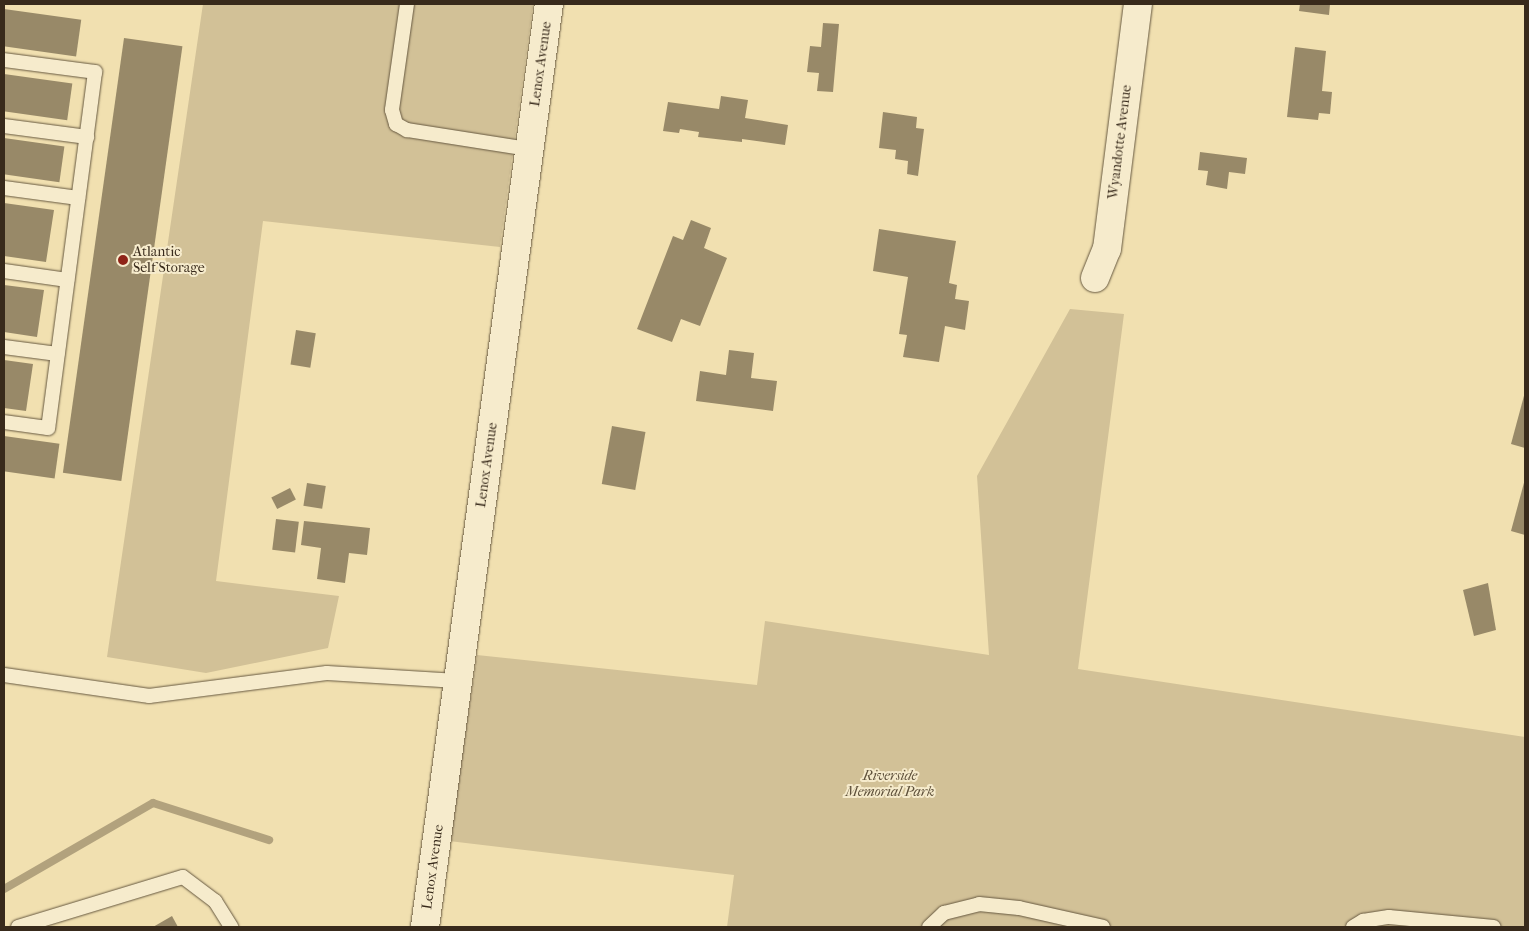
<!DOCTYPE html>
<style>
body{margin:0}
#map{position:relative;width:1529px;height:931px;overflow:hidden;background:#f1e0b0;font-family:"IM FELL French Canon",serif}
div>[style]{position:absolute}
.green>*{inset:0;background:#d2c197}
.stream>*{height:8px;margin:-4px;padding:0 4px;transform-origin:4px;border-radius:4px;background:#b2a27d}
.building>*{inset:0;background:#988968;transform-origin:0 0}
.roads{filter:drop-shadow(0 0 1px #665840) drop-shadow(0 0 1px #665840)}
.lane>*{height:14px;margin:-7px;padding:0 7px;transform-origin:7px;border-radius:7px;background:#f6ebcc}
.street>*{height:28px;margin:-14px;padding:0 14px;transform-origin:14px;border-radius:14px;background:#f6ebcc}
.secondary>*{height:28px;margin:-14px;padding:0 14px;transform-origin:14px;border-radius:14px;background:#f6ebcc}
.dots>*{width:14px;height:14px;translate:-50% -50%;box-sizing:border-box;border:2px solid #f6ebcc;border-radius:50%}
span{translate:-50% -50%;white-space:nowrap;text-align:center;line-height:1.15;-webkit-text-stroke:4px #f6ebcc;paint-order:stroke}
.street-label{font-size:14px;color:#382a1b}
.poi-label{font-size:14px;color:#382a1b}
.left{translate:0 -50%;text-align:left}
.park-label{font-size:14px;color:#5e503a;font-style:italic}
.frame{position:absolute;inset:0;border:5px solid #382a1b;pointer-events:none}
</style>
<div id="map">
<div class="green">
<div style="clip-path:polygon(203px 4px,533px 4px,500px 247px,263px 221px,216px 581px,339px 596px,328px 648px,206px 673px,107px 657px)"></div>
<div style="clip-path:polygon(1070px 309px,1124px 314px,1078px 669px,1525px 737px,1525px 927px,727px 927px,734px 875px,449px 841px,477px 655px,757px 685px,765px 621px,989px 655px,977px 476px)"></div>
</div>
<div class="stream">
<div style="left:4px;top:889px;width:172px;rotate:-30deg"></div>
<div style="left:153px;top:803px;width:122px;rotate:17.7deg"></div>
</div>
<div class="building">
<div style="clip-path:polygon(1300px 4px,1330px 4px,1329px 15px,1299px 11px)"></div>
<div style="left:4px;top:9px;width:78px;height:37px;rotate:8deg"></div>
<div style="clip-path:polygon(823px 23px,839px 24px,833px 92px,817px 91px,819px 73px,807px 72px,810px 46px,821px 47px)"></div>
<div style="left:124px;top:38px;width:59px;height:439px;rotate:8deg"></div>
<div style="clip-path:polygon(1295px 47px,1326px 51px,1322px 91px,1332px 92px,1330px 114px,1319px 113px,1318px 120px,1287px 117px)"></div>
<div style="left:4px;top:74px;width:69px;height:37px;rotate:8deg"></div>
<div style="clip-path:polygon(721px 96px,748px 100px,745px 118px,788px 125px,785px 145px,742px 139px,742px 142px,698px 137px,699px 132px,680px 129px,679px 133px,663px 131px,668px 102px,719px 109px)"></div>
<div style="clip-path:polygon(883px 112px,917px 117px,916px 128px,924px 129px,918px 176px,907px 174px,908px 161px,895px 159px,896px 150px,879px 148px)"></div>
<div style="left:4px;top:138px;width:61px;height:36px;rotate:8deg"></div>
<div style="clip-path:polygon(1200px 152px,1247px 158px,1245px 174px,1229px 172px,1227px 189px,1206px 185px,1208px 171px,1198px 170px)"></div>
<div style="clip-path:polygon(4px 203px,54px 210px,46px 262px,4px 256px)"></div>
<div style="clip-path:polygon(691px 220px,711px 228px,704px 248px,727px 258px,700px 326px,681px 319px,672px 342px,637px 329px,673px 236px,683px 240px)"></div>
<div style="clip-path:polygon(879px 229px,956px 241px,949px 283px,957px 285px,955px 299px,969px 301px,965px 330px,945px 326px,939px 362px,903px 357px,907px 335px,899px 334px,908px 277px,873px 271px)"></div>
<div style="clip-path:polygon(4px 285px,44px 290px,37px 337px,4px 332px)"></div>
<div style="left:296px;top:330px;width:20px;height:35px;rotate:9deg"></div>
<div style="clip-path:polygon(729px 350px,754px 353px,751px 378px,777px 381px,773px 411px,696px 401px,700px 371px,726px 375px)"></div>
<div style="clip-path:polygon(4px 360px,33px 364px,26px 411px,4px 408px)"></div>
<div style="clip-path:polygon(1525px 392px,1525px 448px,1511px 444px)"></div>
<div style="left:612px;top:426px;width:34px;height:59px;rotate:10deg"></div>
<div style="left:4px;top:436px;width:56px;height:35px;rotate:8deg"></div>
<div style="clip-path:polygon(1525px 479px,1525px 535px,1511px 531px)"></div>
<div style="left:307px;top:483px;width:19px;height:23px;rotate:9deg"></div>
<div style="left:290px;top:488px;width:13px;height:21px;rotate:63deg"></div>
<div style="left:276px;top:519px;width:23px;height:31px;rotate:7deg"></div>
<div style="clip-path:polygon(304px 521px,370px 528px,367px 555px,349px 553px,345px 583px,317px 579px,321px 548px,301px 545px)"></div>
<div style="clip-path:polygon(1488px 583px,1496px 630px,1474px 636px,1463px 590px)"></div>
<div style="clip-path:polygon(172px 916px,178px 927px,153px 927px)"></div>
</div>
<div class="roads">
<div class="lane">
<div style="left:407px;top:4px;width:107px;rotate:98.1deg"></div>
<div style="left:392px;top:110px;width:15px;rotate:74deg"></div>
<div style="left:396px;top:124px;width:13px;rotate:29deg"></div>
<div style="left:407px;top:130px;width:123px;rotate:8.9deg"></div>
<div style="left:4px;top:60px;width:92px;rotate:7.5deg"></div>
<div style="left:95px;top:72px;width:359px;rotate:97.5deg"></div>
<div style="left:48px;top:428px;width:44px;rotate:-172.2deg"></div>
<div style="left:4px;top:126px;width:84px;rotate:7.5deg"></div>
<div style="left:4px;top:188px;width:75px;rotate:7.7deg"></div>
<div style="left:4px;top:271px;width:64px;rotate:8.1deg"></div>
<div style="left:4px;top:347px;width:54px;rotate:7.4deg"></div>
<div style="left:4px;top:675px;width:147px;rotate:8.2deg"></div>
<div style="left:149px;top:696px;width:179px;rotate:-7.4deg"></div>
<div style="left:327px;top:673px;width:131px;rotate:3.5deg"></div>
<div style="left:18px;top:927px;width:172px;rotate:-16.9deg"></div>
<div style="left:183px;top:877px;width:40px;rotate:37deg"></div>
<div style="left:215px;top:901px;width:31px;rotate:58deg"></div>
<div style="left:929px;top:927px;width:21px;rotate:-43deg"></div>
<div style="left:944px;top:913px;width:36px;rotate:-14deg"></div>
<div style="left:979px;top:904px;width:40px;rotate:5.7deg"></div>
<div style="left:1019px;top:908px;width:86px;rotate:12.7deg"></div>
<div style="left:1353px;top:927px;width:12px;rotate:-31deg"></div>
<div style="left:1363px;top:921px;width:26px;rotate:-9deg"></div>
<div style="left:1389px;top:917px;width:105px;rotate:5.4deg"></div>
</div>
<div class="street">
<div style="left:1095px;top:278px;width:31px;rotate:-68deg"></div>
<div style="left:1107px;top:249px;width:247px;rotate:-82.8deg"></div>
</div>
<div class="secondary">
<div style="left:425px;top:927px;width:931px;rotate:-82.35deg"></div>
</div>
</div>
<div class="dots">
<div style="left:123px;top:260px;background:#8f2418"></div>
</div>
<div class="street-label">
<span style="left:541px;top:64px;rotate:-82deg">Lenox Avenue</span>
<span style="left:1120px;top:142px;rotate:-83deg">Wyandotte Avenue</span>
<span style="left:487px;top:465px;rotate:-82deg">Lenox Avenue</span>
<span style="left:433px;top:867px;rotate:-82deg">Lenox Avenue</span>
</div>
<div class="poi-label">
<span class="left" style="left:133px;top:260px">Atlantic<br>Self Storage</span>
</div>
<div class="park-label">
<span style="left:890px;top:784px">Riverside<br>Memorial Park</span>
</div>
<div class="frame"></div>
</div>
